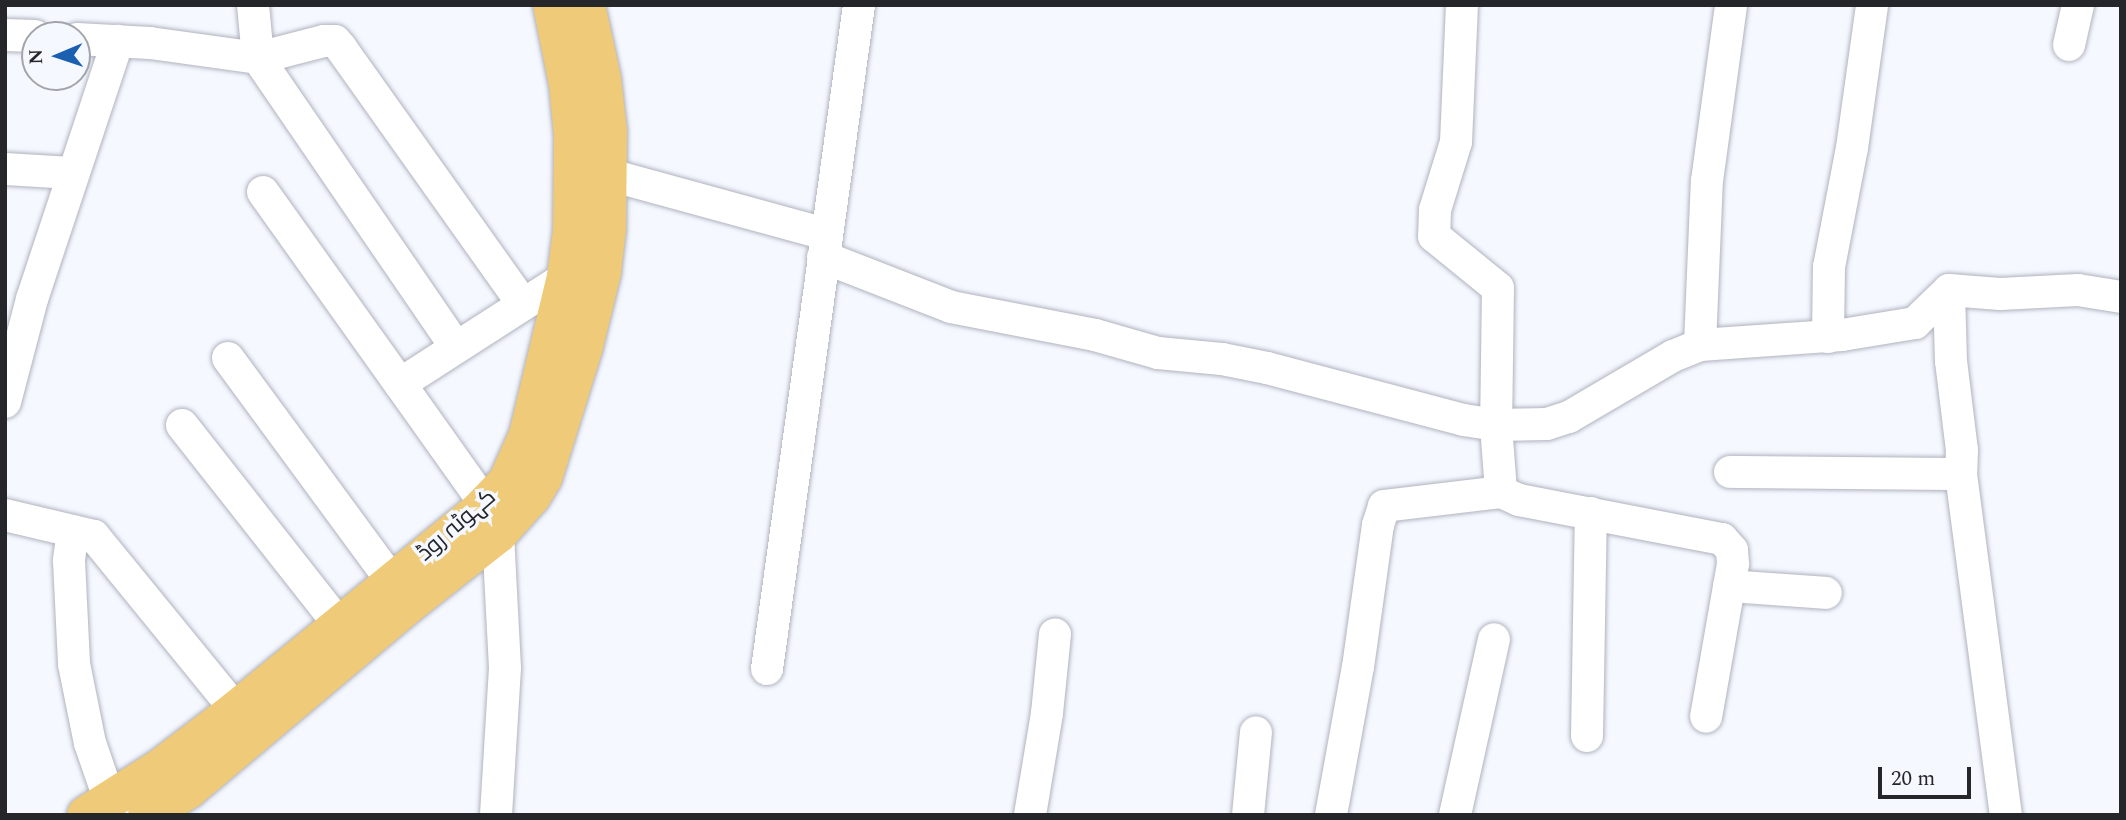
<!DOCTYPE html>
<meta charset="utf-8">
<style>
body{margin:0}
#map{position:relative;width:2126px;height:820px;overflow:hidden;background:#f5f8ff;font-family:Spectral,Cairo,serif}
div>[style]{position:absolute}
.roads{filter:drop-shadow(0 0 2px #b0b3be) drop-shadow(0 0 2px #b0b3be)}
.street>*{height:32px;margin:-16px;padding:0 16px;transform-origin:16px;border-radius:16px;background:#fff}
.primary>*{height:38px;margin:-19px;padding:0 19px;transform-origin:19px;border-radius:19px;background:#eeca79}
span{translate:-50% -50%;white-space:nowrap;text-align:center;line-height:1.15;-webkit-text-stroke:7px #f5f8ff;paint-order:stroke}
.street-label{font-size:23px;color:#25262a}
.frame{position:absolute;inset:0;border:7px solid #25262a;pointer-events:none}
.north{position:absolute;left:21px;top:21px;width:70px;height:70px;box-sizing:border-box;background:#f5f8ff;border:2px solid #a2a4aa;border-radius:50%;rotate:268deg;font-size:19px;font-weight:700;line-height:28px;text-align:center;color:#25262a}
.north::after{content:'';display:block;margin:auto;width:24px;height:32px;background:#1b60b0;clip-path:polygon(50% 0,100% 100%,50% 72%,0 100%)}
.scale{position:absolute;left:1878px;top:767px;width:93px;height:32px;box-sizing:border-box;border:4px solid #25262a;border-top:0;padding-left:9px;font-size:21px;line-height:24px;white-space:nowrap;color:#25262a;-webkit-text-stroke:5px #f5f8ff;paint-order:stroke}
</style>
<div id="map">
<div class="roads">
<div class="street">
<div style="left:253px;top:5px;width:53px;rotate:84.6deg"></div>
<div style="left:258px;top:58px;width:68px;rotate:-14.4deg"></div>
<div style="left:324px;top:41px;width:11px"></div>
<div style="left:335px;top:41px;width:9px;rotate:49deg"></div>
<div style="left:341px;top:48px;width:314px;rotate:54.6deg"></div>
<div style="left:1462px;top:5px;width:137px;rotate:92.5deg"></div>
<div style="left:1456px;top:142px;width:71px;rotate:107.2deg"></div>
<div style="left:1435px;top:210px;width:26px;rotate:92deg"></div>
<div style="left:1434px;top:236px;width:82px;rotate:39.1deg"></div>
<div style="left:1498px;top:288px;width:137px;rotate:90.8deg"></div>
<div style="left:1496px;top:425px;width:67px;rotate:85.7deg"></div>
<div style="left:1501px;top:492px;width:20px;rotate:24deg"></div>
<div style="left:1519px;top:500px;width:207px;rotate:10.9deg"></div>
<div style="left:1722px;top:539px;width:15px;rotate:48deg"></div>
<div style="left:1732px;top:550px;width:14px;rotate:86deg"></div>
<div style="left:1733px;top:564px;width:155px;rotate:100deg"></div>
<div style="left:5px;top:35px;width:30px;rotate:2deg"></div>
<div style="left:77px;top:39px;width:73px;rotate:3.1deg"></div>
<div style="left:150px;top:43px;width:109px;rotate:7.9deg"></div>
<div style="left:258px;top:58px;width:350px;rotate:55.6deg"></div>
<div style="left:2069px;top:45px;width:41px;rotate:-77.3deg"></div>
<div style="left:5px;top:169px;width:67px;rotate:3.4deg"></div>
<div style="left:610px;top:175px;width:224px;rotate:15.3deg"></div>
<div style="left:263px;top:192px;width:236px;rotate:54.5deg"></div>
<div style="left:823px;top:257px;width:137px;rotate:21.3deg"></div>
<div style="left:951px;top:307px;width:147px;rotate:11deg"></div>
<div style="left:1095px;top:335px;width:66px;rotate:15.9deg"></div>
<div style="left:1158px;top:353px;width:64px;rotate:5.4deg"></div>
<div style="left:1222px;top:359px;width:46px;rotate:11.3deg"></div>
<div style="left:1267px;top:368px;width:204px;rotate:14.8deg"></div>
<div style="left:1464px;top:420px;width:32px;rotate:9deg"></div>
<div style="left:1496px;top:425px;width:51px;rotate:-1.1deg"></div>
<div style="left:1547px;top:424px;width:23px;rotate:-18deg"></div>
<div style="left:1569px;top:417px;width:121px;rotate:-30.4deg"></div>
<div style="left:1673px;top:356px;width:29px;rotate:-22deg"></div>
<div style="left:1700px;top:345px;width:142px;rotate:-4deg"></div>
<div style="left:1842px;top:335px;width:74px;rotate:-9.3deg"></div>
<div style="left:1915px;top:323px;width:47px;rotate:-44.1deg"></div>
<div style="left:1949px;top:290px;width:51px;rotate:4.5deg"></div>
<div style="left:2000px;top:294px;width:78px;rotate:-2.9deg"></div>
<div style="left:2078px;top:290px;width:44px;rotate:9.2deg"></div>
<div style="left:1949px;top:290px;width:71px;rotate:88.4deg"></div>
<div style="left:1951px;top:361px;width:90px;rotate:83deg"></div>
<div style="left:1962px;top:450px;width:24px;rotate:92deg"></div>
<div style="left:1961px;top:474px;width:344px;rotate:82.5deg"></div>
<div style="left:1828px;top:337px;width:70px;rotate:-89.2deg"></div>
<div style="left:1829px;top:267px;width:121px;rotate:-79.1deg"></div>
<div style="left:1852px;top:148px;width:144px;rotate:-82deg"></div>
<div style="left:1700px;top:345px;width:164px;rotate:-87.6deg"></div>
<div style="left:1707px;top:181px;width:178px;rotate:-82.2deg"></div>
<div style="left:228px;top:358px;width:300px;rotate:53.7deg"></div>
<div style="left:5px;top:402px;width:106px;rotate:-75.3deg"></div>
<div style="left:32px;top:299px;width:272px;rotate:-71.6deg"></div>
<div style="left:182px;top:425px;width:256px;rotate:51.8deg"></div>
<div style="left:1730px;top:472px;width:231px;rotate:0.5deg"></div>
<div style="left:486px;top:505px;width:148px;rotate:-125.4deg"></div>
<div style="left:400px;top:384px;width:197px;rotate:-32.8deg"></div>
<div style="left:5px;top:515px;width:91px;rotate:13.3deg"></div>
<div style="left:94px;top:536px;width:225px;rotate:50.8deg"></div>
<div style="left:73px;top:531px;width:30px;rotate:98deg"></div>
<div style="left:69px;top:561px;width:103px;rotate:87.2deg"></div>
<div style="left:74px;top:664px;width:81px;rotate:78.6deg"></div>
<div style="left:90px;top:743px;width:61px;rotate:71deg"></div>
<div style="left:110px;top:801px;width:16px;rotate:60deg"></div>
<div style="left:1729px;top:586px;width:97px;rotate:4.1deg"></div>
<div style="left:767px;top:669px;width:670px;rotate:-82.11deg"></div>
<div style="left:1587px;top:736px;width:223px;rotate:-89deg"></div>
<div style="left:496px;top:815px;width:147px;rotate:-86.5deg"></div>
<div style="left:505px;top:668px;width:134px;rotate:-93deg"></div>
<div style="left:1030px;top:815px;width:103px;rotate:-80.5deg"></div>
<div style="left:1047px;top:713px;width:79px;rotate:-84.2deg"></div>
<div style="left:1248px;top:815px;width:83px;rotate:-84.5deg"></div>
<div style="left:1331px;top:815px;width:150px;rotate:-79.7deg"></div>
<div style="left:1358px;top:667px;width:143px;rotate:-82deg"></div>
<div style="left:1378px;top:525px;width:20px;rotate:-72deg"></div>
<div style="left:1384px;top:506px;width:118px;rotate:-6.8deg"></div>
<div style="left:1455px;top:815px;width:180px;rotate:-77.5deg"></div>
</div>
<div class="primary">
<div style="left:86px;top:815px;width:88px;rotate:-32.4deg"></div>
<div style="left:160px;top:768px;width:96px;rotate:-37.3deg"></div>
<div style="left:236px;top:710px;width:314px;rotate:-39.3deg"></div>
<div style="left:479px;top:511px;width:40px;rotate:-46deg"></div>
<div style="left:507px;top:482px;width:51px;rotate:-65.9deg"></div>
<div style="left:528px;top:435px;width:163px;rotate:-76.5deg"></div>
<div style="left:566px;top:277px;width:46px;rotate:-82.6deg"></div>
<div style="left:572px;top:231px;width:95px;rotate:-89.4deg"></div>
<div style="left:573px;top:136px;width:52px;rotate:-95.5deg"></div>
<div style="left:568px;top:84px;width:81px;rotate:-101.4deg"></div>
<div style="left:147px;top:815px;width:48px;rotate:-31.4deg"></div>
<div style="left:188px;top:790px;width:289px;rotate:-40.1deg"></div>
<div style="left:409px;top:604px;width:113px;rotate:-38.2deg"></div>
<div style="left:498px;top:534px;width:51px;rotate:-48.2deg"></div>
<div style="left:532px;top:496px;width:21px;rotate:-59deg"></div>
<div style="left:543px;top:478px;width:138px;rotate:-72.7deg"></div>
<div style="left:584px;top:346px;width:76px;rotate:-76.3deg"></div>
<div style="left:602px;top:272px;width:43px;rotate:-83.4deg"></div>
<div style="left:607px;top:229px;width:98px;rotate:-89.4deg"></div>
<div style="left:608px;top:131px;width:52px;rotate:-96.6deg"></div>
<div style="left:602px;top:79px;width:76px;rotate:-102.2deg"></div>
</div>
</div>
<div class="street-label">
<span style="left:457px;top:526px;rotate:-41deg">کہوٹہ روڈ</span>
</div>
<div class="frame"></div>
<div class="north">N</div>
<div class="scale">20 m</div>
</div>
